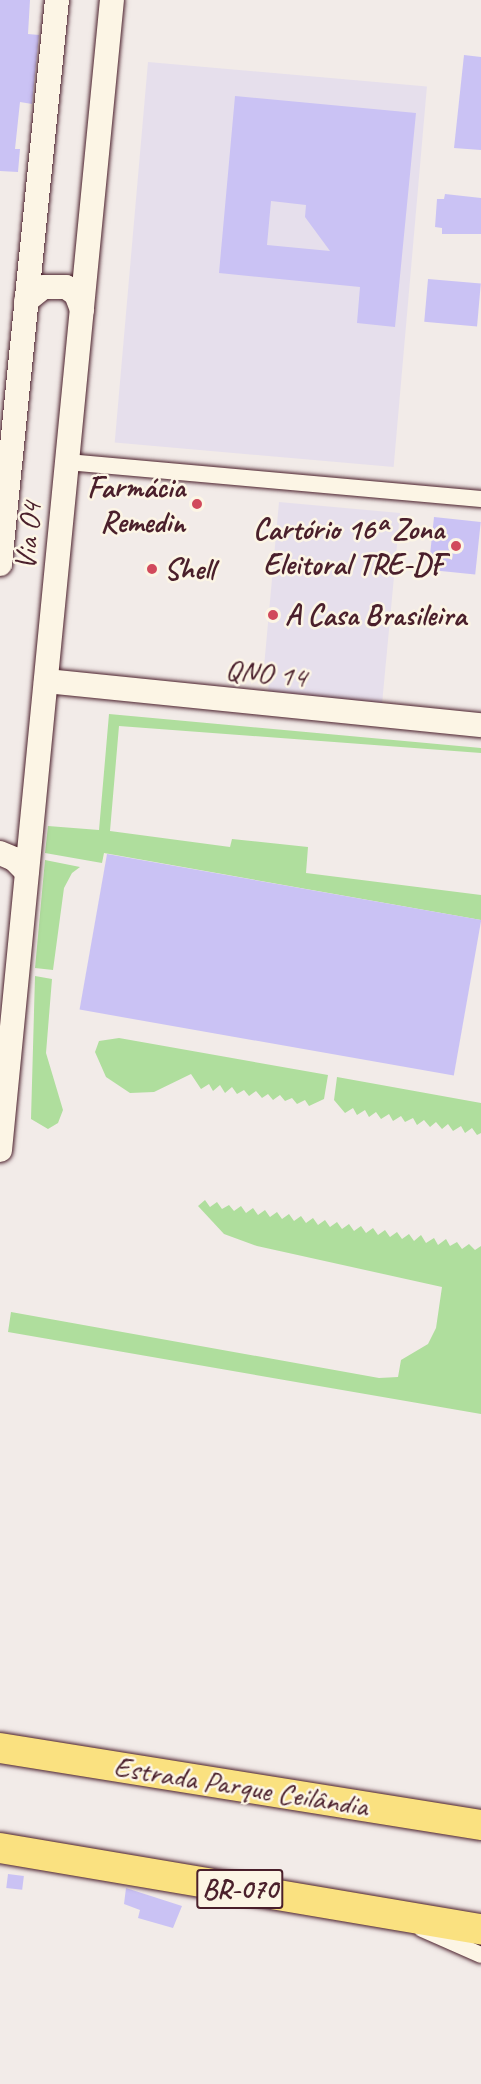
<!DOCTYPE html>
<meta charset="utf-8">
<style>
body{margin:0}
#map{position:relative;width:481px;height:2084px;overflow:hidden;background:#f2ebe8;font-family:Caveat,sans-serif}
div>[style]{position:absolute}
.built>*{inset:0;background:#e6dfec;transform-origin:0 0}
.green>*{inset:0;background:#afde9d}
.building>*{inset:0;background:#cac2f4;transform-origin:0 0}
.roads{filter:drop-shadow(0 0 2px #4a1f2b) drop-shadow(0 0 2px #4a1f2b)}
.street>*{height:16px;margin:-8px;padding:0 8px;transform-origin:8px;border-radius:8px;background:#fcf5e5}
.secondary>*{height:24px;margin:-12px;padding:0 12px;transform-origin:12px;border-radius:12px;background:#fcf5e5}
.highway>*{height:30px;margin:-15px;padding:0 15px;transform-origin:15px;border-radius:15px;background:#fae180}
.dots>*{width:16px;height:16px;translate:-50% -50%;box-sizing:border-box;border:3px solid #fcf5e5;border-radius:50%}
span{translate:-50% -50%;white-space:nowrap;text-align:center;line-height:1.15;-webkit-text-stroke:5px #fcf5e5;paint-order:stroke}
.shield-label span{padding:2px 4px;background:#fcf5e5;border:2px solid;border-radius:4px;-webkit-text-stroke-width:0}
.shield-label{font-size:28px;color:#4a1f2b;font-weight:700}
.poi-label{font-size:30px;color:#4a1f2b;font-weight:700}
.right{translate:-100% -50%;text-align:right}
.left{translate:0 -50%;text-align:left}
.street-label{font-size:30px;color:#4a1f2b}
</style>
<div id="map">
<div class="built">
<div style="left:148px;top:62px;width:280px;height:382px;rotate:5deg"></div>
<div style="clip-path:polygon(279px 502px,400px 513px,382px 704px,268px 693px,270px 668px,264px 667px)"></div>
</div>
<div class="green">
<div style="clip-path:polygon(109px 714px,481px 748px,481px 753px,119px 726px,110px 831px,230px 847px,232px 839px,308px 847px,306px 873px,481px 895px,481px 920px,104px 853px,102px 863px,45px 853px,48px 826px,99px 830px)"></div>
<div style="clip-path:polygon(45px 860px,80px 867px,72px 873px,64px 888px,53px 970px,35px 968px)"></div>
<div style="clip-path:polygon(35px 976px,52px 979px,46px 1053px,63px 1110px,58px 1123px,48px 1129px,31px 1119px)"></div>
<div style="clip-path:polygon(119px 1038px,328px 1075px,324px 1099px,309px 1106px,305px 1100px,297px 1104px,292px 1098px,285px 1101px,280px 1095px,273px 1100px,268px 1094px,262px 1098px,256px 1091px,249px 1096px,244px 1090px,237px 1094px,232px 1087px,225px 1093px,220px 1085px,213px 1091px,209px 1084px,201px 1089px,191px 1074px,154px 1092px,130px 1093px,106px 1077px,95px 1052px,99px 1041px)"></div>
<div style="clip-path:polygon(337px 1077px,481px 1103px,481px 1133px,477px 1135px,472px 1128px,465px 1133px,461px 1126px,453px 1131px,448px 1124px,442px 1129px,436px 1122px,430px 1127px,424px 1120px,417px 1125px,413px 1118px,405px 1122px,401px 1116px,393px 1121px,389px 1114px,381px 1119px,376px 1112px,369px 1117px,365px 1110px,357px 1115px,353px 1108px,345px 1113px,334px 1100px)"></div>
<div style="clip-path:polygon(205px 1200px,210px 1207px,217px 1202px,222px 1209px,229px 1205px,234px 1211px,241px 1206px,246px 1213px,253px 1208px,258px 1215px,265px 1210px,270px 1217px,277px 1212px,282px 1219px,289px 1214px,294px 1221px,301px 1216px,306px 1223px,313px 1218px,318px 1225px,325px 1220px,330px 1227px,337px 1222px,342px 1229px,349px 1224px,354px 1231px,361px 1226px,366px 1233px,373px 1228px,378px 1235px,385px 1230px,390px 1237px,397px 1232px,402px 1239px,409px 1234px,414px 1241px,421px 1235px,426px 1243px,434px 1238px,438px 1245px,446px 1239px,450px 1246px,457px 1242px,462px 1249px,469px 1244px,475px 1250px,481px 1246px,481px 1414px,8px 1332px,11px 1312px,379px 1378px,398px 1377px,401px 1360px,428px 1344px,436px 1328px,442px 1287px,257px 1246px,224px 1234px,198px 1206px)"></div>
</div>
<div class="building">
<div style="clip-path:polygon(0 0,30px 0,28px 34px,39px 35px,32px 104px,20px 102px,15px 149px,20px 149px,18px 172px,0 171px)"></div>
<div style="clip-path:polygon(464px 55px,481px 57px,481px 150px,454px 148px)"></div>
<div style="clip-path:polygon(evenodd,235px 96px,416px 113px,395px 327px,357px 323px,360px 287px,219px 273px,235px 96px,271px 201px,306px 205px,305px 217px,330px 251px,267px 245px,271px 201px)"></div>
<div style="clip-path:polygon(445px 194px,481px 198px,481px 234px,442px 234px,442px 228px,435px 227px,437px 199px,444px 199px)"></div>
<div style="left:428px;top:279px;width:53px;height:43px;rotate:5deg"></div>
<div style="left:434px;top:517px;width:47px;height:53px;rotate:6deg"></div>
<div style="left:107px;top:854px;width:380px;height:158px;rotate:10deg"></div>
<div style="left:8px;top:1874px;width:16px;height:14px;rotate:7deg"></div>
<div style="clip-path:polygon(126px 1888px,182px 1906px,173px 1928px,138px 1918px,140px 1910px,124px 1904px)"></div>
</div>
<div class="roads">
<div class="street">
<div style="left:67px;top:462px;width:416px;rotate:5.1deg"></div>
<div style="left:422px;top:1929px;width:64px;rotate:23.8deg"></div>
</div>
<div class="secondary">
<div style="left:26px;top:301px;width:22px;rotate:-39deg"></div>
<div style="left:43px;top:287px;width:23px"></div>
<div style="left:66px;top:287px;width:12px;rotate:35deg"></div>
<div style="left:76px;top:294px;width:17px;rotate:69deg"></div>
<div style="left:0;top:564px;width:567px;rotate:-84.23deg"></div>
<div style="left:46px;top:681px;width:437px;rotate:5.8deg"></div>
<div style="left:0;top:853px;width:15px;rotate:23deg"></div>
<div style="left:14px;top:859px;width:18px;rotate:45deg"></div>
<div style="left:0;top:1150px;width:1155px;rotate:-84.44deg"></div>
</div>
<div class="highway">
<div style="left:0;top:1748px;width:487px;rotate:9.1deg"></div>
<div style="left:0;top:1848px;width:488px;rotate:9.6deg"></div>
</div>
</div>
<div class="dots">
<div style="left:197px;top:504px;background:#d1495b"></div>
<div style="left:456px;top:546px;background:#d1495b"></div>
<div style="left:152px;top:569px;background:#d1495b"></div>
<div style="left:273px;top:615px;background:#d1495b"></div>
</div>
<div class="shield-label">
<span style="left:240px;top:1889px">BR-070</span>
</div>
<div class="poi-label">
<span class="right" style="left:185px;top:504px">Farmácia<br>Remedin</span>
<span class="right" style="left:444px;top:546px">Cartório 16ª Zona<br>Eleitoral TRE-DF</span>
<span class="left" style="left:164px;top:569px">Shell</span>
<span class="left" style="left:285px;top:615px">A Casa Brasileira</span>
</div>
<div class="street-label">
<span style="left:28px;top:536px;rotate:-84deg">Via O4</span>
<span style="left:266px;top:673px;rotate:6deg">QNO 14</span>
<span style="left:241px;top:1786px;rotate:9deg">Estrada Parque Ceilândia</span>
</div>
</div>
